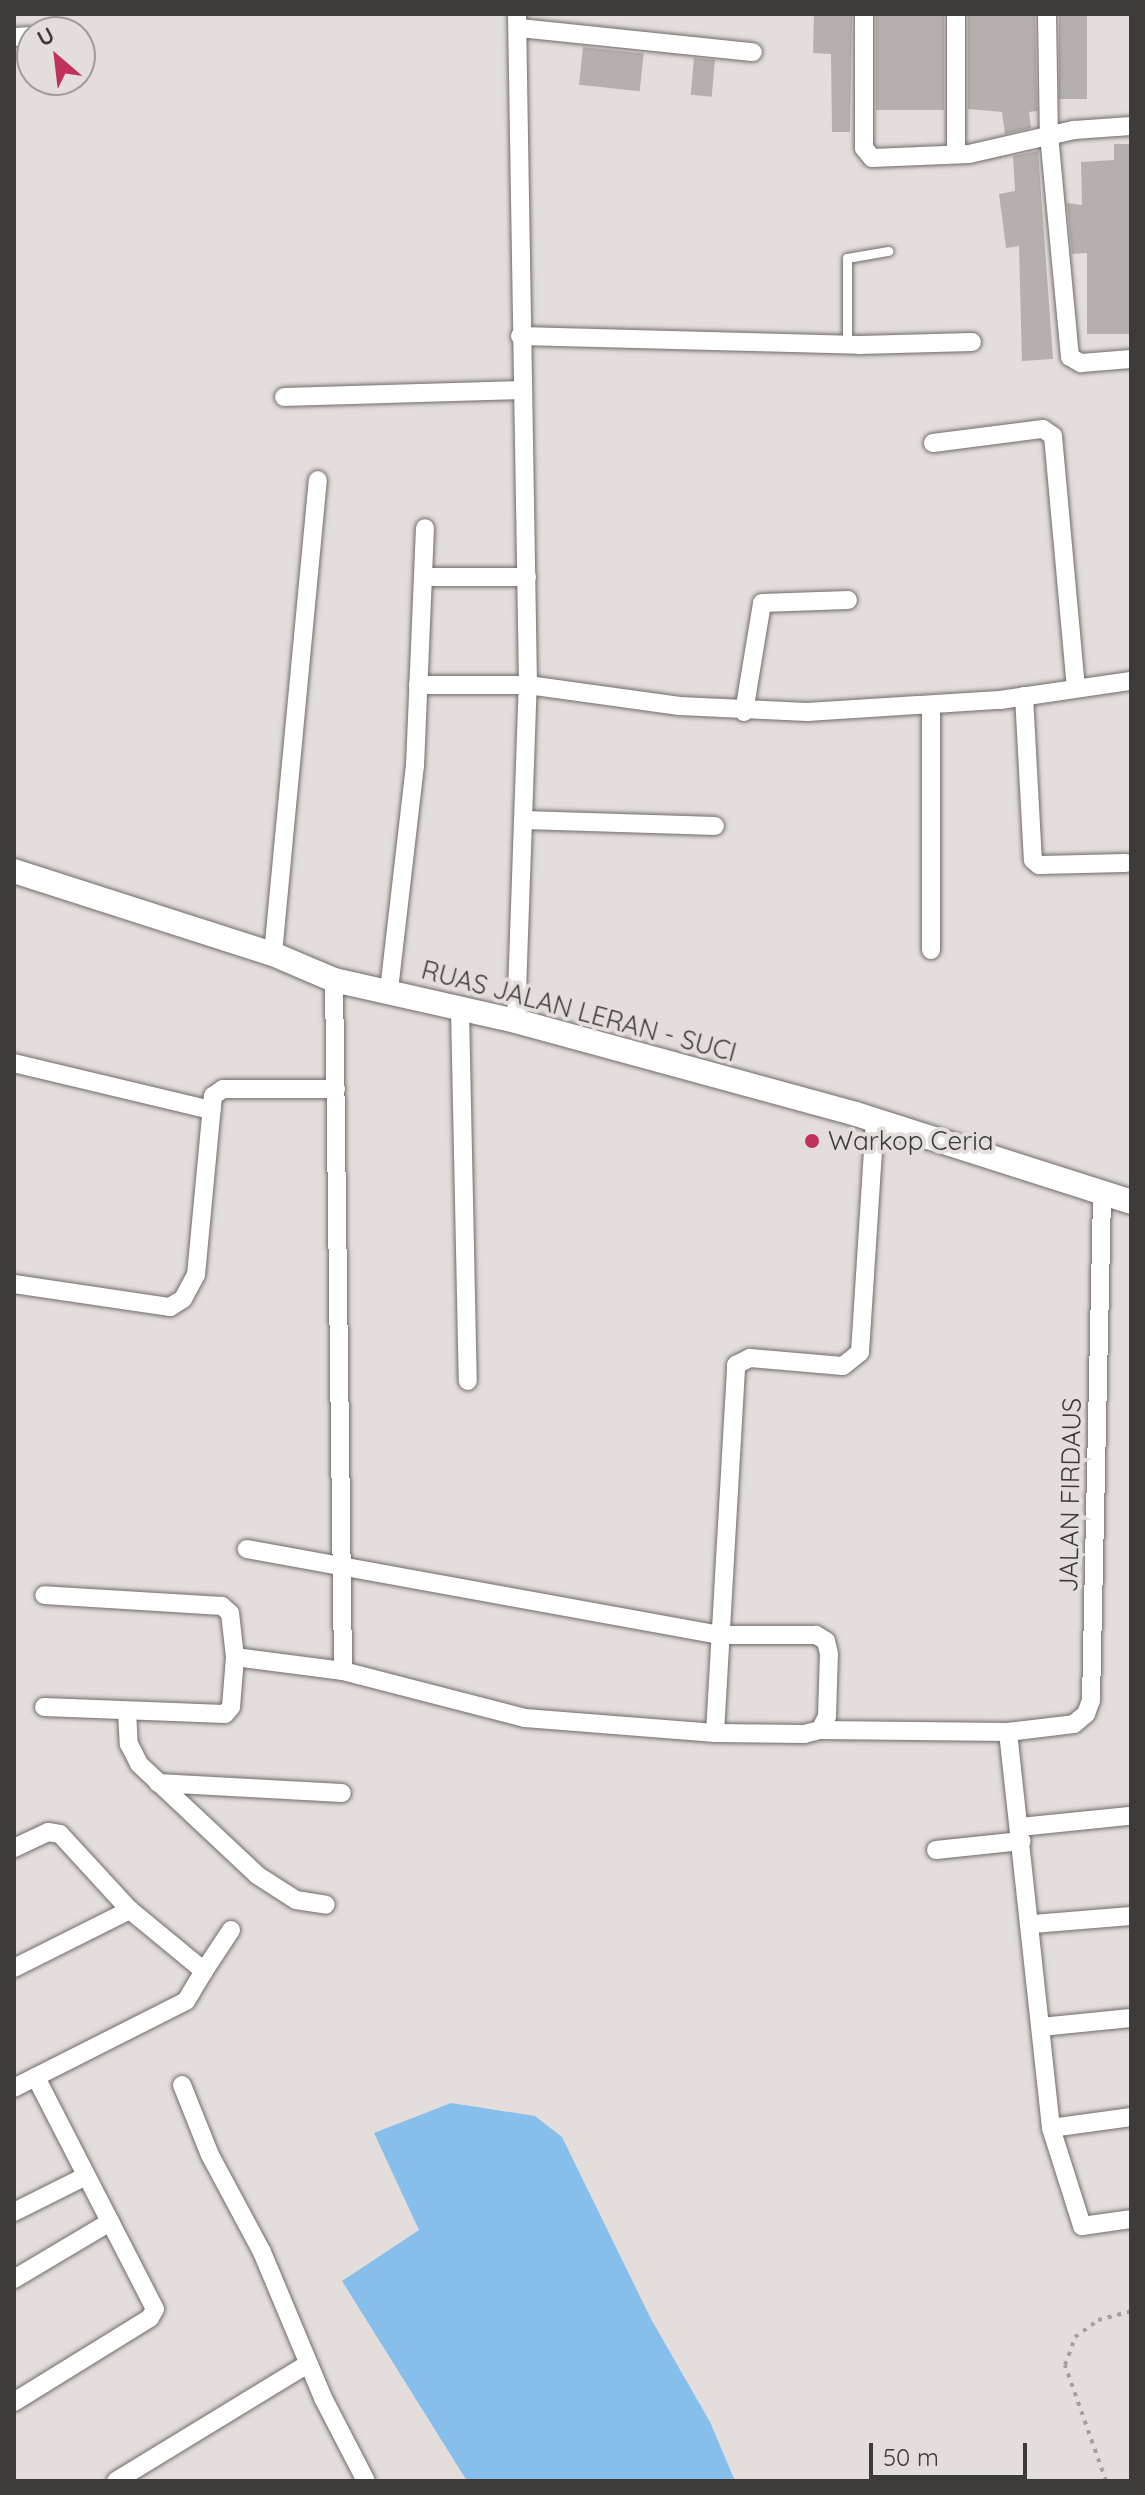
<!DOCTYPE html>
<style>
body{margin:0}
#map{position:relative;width:1145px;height:2495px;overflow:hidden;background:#e3dddb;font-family:Quicksand,sans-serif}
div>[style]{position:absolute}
.water>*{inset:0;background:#86bfec}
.building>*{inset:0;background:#b5b0ad;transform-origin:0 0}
.path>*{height:4px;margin-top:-2px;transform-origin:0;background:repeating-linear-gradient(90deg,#a5a09f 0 4px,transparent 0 10px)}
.roads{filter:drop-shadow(0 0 2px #706b69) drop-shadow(0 0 2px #706b69)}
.lane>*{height:9px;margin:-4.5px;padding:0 4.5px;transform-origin:4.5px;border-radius:4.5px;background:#fff}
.street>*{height:18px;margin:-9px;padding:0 9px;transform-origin:9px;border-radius:9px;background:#fff}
.secondary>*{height:24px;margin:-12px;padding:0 12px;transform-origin:12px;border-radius:12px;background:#fff}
.dots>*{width:22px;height:22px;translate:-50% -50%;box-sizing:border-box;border:4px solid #e3dddb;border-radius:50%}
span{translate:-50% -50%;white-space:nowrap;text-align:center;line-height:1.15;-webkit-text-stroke:8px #e3dddb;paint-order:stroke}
.street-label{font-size:26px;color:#3d3b3a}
.poi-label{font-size:26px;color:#3d3b3a}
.left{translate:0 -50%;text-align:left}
.frame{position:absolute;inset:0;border:16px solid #3d3b3a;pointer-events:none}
.north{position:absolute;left:16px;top:16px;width:80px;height:80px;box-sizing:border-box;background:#e3dddb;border:2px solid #a19c9b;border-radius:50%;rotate:332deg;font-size:22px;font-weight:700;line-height:32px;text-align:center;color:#3d3b3a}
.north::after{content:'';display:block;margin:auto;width:28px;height:36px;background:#c1325b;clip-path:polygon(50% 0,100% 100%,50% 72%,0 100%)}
.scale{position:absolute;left:869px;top:2443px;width:158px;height:36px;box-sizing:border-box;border:4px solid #3d3b3a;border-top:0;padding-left:10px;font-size:24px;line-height:28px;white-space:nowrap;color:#3d3b3a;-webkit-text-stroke:6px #e3dddb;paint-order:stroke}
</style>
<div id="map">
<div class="water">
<div style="clip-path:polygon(451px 2103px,535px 2116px,562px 2137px,651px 2319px,710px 2422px,735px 2481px,467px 2481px,342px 2281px,419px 2230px,374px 2133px)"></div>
</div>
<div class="building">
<div style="clip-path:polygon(814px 14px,852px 14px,850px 132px,832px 132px,831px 54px,813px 53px)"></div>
<div style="left:876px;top:14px;width:68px;height:96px"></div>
<div style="clip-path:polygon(968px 14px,1035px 14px,1037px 111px,1029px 112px,1031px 128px,1005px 134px,1002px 112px,968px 109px)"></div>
<div style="left:1059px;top:14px;width:28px;height:85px"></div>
<div style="left:583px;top:47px;width:61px;height:38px;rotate:6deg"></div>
<div style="left:694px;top:58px;width:21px;height:37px;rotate:5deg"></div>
<div style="clip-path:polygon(1114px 144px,1131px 144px,1131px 334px,1087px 334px,1087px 253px,1072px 254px,1067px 203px,1082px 205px,1081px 162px,1114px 160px)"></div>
<div style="clip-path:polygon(1038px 151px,1053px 359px,1022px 361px,1019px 246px,1006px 248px,999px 194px,1015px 191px,1013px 156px)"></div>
</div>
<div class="path">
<div style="left:1106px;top:2481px;width:123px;rotate:-109.5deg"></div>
<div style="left:1065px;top:2365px;width:30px;rotate:-70deg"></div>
<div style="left:1075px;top:2337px;width:29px;rotate:-36deg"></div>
<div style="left:1098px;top:2320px;width:34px;rotate:-15deg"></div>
</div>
<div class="roads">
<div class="lane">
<div style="left:847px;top:342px;width:84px;rotate:-90deg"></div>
<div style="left:847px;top:258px;width:42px;rotate:-9.7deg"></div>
</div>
<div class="street">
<div style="left:864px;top:14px;width:134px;rotate:90deg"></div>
<div style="left:864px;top:148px;width:13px;rotate:51deg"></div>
<div style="left:872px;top:158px;width:97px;rotate:-2.4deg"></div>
<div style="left:969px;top:154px;width:108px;rotate:-12.9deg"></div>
<div style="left:1074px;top:130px;width:57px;rotate:-4deg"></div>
<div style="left:956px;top:14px;width:140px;rotate:90deg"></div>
<div style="left:1047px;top:14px;width:121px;rotate:89.1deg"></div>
<div style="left:1049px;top:135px;width:223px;rotate:84.6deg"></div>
<div style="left:1070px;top:357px;width:13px;rotate:29deg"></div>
<div style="left:1081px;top:363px;width:50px;rotate:-4.6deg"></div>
<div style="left:519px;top:28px;width:235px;rotate:5.9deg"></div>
<div style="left:14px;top:37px;width:18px;rotate:-3deg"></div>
<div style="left:520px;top:336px;width:339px;rotate:1.5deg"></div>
<div style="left:859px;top:345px;width:113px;rotate:-1.5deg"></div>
<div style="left:284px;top:397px;width:238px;rotate:-1.7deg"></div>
<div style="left:933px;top:443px;width:111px;rotate:-7.3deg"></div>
<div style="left:1043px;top:429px;width:12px;rotate:35deg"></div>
<div style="left:1053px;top:436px;width:252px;rotate:84.8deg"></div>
<div style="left:423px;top:577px;width:104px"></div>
<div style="left:418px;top:685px;width:110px"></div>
<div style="left:528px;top:685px;width:153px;rotate:7.9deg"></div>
<div style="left:680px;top:706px;width:127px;rotate:2.7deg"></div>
<div style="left:807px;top:712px;width:193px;rotate:-3.6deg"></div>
<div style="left:1000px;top:700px;width:132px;rotate:-8.3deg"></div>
<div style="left:1024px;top:696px;width:164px;rotate:86.9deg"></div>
<div style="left:1033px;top:860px;width:8px;rotate:40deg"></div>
<div style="left:1039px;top:865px;width:87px;rotate:-1.3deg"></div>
<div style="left:744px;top:712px;width:110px;rotate:-80.6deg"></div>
<div style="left:762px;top:603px;width:86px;rotate:-2deg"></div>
<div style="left:525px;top:820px;width:190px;rotate:1.8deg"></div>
<div style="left:931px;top:950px;width:245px;rotate:-90deg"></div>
<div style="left:273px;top:954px;width:476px;rotate:-84.6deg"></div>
<div style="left:334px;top:980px;width:691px;rotate:89.25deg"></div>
<div style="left:389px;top:990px;width:226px;rotate:-83.4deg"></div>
<div style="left:415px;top:766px;width:238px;rotate:-87.6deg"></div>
<div style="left:460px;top:1010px;width:371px;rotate:88.8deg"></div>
<div style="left:516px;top:1021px;width:336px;rotate:-88deg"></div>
<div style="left:528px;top:685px;width:671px;rotate:-90.94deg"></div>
<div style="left:14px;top:1063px;width:203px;rotate:13.4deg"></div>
<div style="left:14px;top:1284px;width:158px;rotate:8.4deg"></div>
<div style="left:170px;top:1307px;width:15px;rotate:-32deg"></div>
<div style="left:183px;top:1299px;width:27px;rotate:-62deg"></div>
<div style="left:196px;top:1275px;width:180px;rotate:-84.6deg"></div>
<div style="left:213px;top:1096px;width:12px;rotate:-35deg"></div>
<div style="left:223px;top:1089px;width:113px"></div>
<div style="left:235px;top:1657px;width:109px;rotate:7.4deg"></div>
<div style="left:343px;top:1671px;width:188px;rotate:14.5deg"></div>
<div style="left:525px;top:1718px;width:191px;rotate:4.5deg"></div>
<div style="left:715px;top:1733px;width:89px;rotate:0.6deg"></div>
<div style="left:804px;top:1734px;width:16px;rotate:-14deg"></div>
<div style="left:820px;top:1730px;width:16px;rotate:-63deg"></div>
<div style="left:827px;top:1716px;width:62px;rotate:-88.2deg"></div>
<div style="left:829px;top:1654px;width:13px;rotate:-103deg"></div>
<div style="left:826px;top:1641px;width:12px;rotate:-149deg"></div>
<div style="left:816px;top:1635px;width:96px;rotate:180deg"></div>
<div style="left:720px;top:1635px;width:481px;rotate:-169.7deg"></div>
<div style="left:44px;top:1707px;width:181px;rotate:2.2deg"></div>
<div style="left:225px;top:1714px;width:9px;rotate:-49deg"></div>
<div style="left:231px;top:1707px;width:50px;rotate:-85.4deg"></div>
<div style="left:235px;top:1657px;width:44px;rotate:-96.5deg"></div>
<div style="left:230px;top:1613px;width:11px;rotate:-139deg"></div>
<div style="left:222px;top:1606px;width:178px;rotate:-176.5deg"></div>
<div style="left:127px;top:1711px;width:33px;rotate:87deg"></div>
<div style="left:129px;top:1744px;width:22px;rotate:63deg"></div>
<div style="left:139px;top:1764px;width:162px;rotate:43.2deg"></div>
<div style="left:257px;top:1875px;width:46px;rotate:32.7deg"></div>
<div style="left:296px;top:1900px;width:30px;rotate:9deg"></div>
<div style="left:820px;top:1730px;width:188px;rotate:0.6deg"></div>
<div style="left:1008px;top:1732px;width:66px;rotate:-6.9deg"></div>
<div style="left:1074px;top:1724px;width:16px;rotate:-40deg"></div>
<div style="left:1086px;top:1714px;width:15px;rotate:-70deg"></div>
<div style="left:1091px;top:1700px;width:506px;rotate:-88.75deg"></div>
<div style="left:1008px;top:1732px;width:398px;rotate:83.8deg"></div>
<div style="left:1051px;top:2128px;width:103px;rotate:72.4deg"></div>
<div style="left:1082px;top:2226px;width:49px;rotate:-8.1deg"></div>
<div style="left:715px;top:1733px;width:369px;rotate:-86.7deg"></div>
<div style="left:736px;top:1365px;width:16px;rotate:-27deg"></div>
<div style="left:750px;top:1358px;width:93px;rotate:4.9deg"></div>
<div style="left:843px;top:1366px;width:22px;rotate:-39deg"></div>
<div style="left:860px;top:1352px;width:232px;rotate:-86.3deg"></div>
<div style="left:158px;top:1783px;width:184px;rotate:3.1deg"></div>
<div style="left:1020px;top:1827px;width:110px;rotate:-5.8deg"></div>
<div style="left:14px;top:1848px;width:38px;rotate:-25deg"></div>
<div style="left:48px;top:1832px;width:12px;rotate:9deg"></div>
<div style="left:60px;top:1834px;width:103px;rotate:47.4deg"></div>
<div style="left:130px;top:1910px;width:96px;rotate:39.5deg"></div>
<div style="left:204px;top:1971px;width:35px;rotate:121deg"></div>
<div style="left:186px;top:2001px;width:193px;rotate:153.2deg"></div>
<div style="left:936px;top:1850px;width:86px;rotate:-6deg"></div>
<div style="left:1033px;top:1924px;width:98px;rotate:-4.7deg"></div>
<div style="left:14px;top:1968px;width:130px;rotate:-26.6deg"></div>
<div style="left:204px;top:1971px;width:49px;rotate:-56.6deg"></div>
<div style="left:1041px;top:2027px;width:90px;rotate:-5.7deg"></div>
<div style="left:182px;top:2085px;width:75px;rotate:68.2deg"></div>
<div style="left:210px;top:2155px;width:110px;rotate:61.8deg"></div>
<div style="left:262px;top:2252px;width:158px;rotate:67.3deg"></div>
<div style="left:323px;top:2398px;width:93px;rotate:62.6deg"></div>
<div style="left:1051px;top:2128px;width:81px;rotate:-7.8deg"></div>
<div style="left:14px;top:2212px;width:80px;rotate:-26.6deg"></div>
<div style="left:14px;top:2279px;width:112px;rotate:-30.7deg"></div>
<div style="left:14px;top:2402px;width:160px;rotate:-31.7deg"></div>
<div style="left:150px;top:2318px;width:10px;rotate:-61deg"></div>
<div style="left:155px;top:2309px;width:261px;rotate:-117.2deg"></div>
<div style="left:116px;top:2481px;width:225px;rotate:-31.4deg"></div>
</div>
<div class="secondary">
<div style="left:14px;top:871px;width:272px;rotate:17.8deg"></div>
<div style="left:273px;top:954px;width:66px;rotate:23.1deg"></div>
<div style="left:334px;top:980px;width:187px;rotate:12.7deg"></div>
<div style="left:516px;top:1021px;width:352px;rotate:15.3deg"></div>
<div style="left:856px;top:1114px;width:289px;rotate:17.7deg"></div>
</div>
</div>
<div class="dots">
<div style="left:812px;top:1141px;background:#c1325b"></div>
</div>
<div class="street-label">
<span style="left:579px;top:1011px;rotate:15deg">RUAS JALAN LERAN - SUCI</span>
<span style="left:1070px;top:1495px;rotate:-89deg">JALAN FIRDAUS</span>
</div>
<div class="poi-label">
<span class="left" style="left:828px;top:1141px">Warkop Ceria</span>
</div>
<div class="frame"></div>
<div class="north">U</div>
<div class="scale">50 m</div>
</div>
